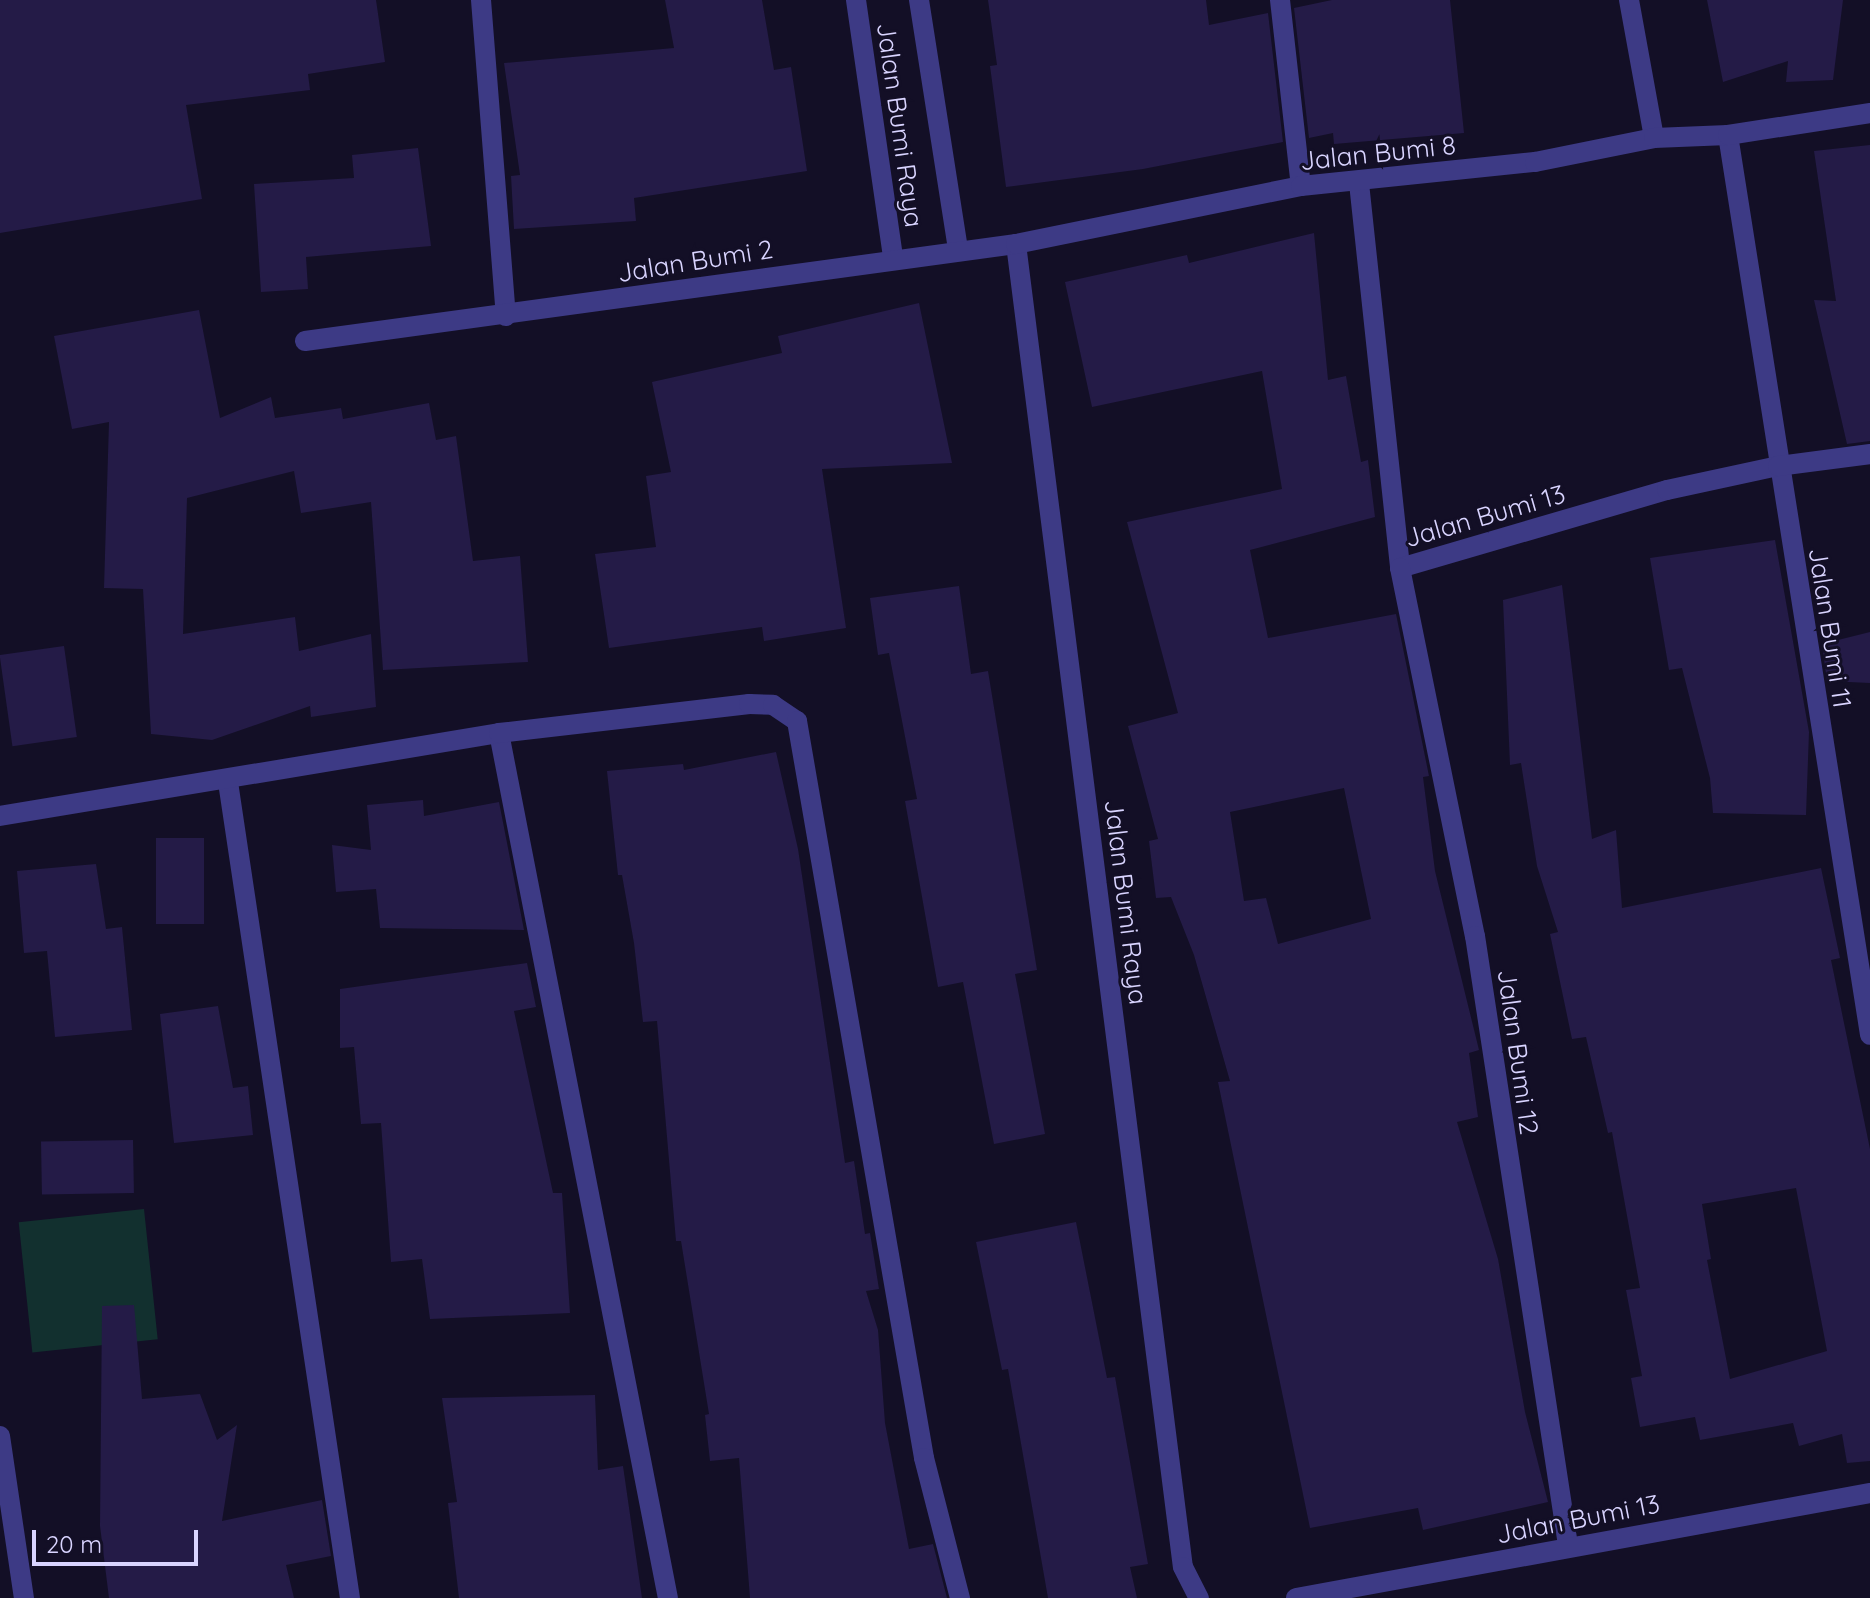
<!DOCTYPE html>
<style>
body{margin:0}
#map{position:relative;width:1870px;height:1598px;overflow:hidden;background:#130f26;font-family:Quicksand,sans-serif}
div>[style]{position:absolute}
.green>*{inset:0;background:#12302f;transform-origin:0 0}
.building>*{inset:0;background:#241b47;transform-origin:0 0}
.minor>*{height:20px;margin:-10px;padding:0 10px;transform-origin:10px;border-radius:10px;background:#3d3a85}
span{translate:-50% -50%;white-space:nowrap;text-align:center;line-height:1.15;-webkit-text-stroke:6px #130f26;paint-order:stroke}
.street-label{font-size:26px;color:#d9d4ff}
.scale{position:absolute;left:32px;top:1530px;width:166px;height:36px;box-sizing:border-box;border:4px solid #d9d4ff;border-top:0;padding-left:10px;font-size:24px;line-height:28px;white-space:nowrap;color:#d9d4ff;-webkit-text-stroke:6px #130f26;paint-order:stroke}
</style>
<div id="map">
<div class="green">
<div style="left:144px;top:1209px;width:131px;height:126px;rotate:84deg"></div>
</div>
<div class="building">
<div style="clip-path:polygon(0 0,376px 0,385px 62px,308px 74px,310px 90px,186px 105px,202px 199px,0 233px)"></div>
<div style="clip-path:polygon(665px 0,762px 0,774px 70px,791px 67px,807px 171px,634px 198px,636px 221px,514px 229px,511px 176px,520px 175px,504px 63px,674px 48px)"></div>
<div style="clip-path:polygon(988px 0,1206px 0,1209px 25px,1268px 13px,1283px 142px,1143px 169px,1006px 187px,990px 66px,997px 65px)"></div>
<div style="clip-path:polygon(1332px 0,1450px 0,1464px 133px,1334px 144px,1333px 133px,1309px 138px,1294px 8px)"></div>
<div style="clip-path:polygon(1707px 0,1843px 0,1833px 80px,1786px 82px,1788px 61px,1723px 82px)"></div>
<div style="clip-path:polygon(1870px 145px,1870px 441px,1847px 444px,1814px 300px,1836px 301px,1814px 151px)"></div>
<div style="clip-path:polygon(418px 148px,431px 246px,306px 257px,308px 289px,261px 292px,254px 184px,354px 178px,352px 155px)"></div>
<div style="clip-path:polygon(evenodd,1314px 233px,1328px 380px,1346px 376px,1361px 462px,1368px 460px,1375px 517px,1250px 550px,1268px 638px,1396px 614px,1429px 776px,1423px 777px,1435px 871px,1479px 1050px,1469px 1053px,1478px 1117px,1457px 1122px,1498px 1259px,1525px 1412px,1548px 1502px,1423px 1530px,1418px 1508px,1310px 1528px,1218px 1082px,1230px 1081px,1194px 955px,1171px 897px,1156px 898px,1149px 841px,1158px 839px,1128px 726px,1178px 713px,1127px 522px,1282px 489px,1262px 371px,1092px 407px,1065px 282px,1187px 255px,1189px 263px,1314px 233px,1344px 788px,1371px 919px,1278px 944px,1266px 898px,1244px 901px,1230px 812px,1344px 788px)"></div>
<div style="clip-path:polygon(919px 303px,952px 463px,822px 469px,846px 628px,764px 641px,762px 627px,609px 648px,595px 554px,656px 547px,646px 476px,671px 472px,652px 382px,782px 353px,778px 336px)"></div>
<div style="clip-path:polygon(199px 310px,220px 418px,271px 397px,275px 418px,341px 408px,343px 419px,429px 403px,436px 440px,456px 436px,473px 561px,520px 556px,528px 662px,383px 670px,371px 502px,301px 513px,294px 471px,187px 498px,183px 634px,295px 617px,299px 651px,371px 634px,376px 707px,311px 717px,310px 706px,212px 740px,151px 734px,143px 589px,104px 588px,109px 422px,72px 429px,54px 336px)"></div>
<div style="clip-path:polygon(1775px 540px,1809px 732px,1806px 815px,1713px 813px,1710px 778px,1682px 668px,1669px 670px,1650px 558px)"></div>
<div style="clip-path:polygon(evenodd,1562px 585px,1592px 839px,1616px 830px,1622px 908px,1821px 868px,1840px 958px,1831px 960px,1870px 1149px,1870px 1461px,1847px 1463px,1842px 1434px,1799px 1446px,1793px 1423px,1700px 1440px,1695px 1417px,1640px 1427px,1631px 1378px,1642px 1376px,1626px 1290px,1640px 1288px,1612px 1132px,1608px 1133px,1586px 1037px,1572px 1039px,1550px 934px,1558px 932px,1537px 866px,1521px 763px,1510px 765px,1503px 600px,1562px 585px,1796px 1188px,1827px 1351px,1730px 1379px,1707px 1260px,1711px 1259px,1702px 1204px,1796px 1188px)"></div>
<div style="clip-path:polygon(959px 586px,971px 674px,988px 671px,1037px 970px,1015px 974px,1045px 1134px,994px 1144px,963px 982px,938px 987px,905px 801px,917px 799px,889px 653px,878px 655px,870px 598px)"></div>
<div style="clip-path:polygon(1870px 632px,1870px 683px,1827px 681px,1822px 644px)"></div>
<div style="left:64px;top:646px;width:92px;height:65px;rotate:82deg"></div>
<div style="clip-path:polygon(776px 752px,798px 849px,845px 1163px,854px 1161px,865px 1234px,870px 1233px,879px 1289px,866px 1291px,878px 1330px,885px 1423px,909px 1549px,933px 1544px,947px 1598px,750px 1598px,739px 1458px,710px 1461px,705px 1415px,709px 1414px,681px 1241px,676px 1241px,657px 1021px,643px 1022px,634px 943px,622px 875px,618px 875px,607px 771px,683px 764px,684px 770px)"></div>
<div style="clip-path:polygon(423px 800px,424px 816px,499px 802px,524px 930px,380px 928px,376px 889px,336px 892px,332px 845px,371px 850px,367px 805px)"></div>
<div style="left:156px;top:838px;width:48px;height:86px"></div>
<div style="clip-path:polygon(96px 864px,106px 929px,122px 927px,132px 1030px,55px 1037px,47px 951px,24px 953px,17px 871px)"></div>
<div style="clip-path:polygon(527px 963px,536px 1007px,514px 1011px,553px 1193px,562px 1193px,570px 1313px,430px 1319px,422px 1259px,391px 1262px,381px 1123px,361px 1124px,354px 1047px,340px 1048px,340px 989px)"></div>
<div style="clip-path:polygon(218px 1006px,233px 1088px,248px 1086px,253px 1135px,174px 1143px,160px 1014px)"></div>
<div style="left:133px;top:1140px;width:53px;height:92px;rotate:89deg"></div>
<div style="clip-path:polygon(1076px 1222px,1107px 1378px,1115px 1377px,1148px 1564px,1130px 1567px,1137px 1598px,1048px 1598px,1008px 1369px,1002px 1370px,976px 1242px)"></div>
<div style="clip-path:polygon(134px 1305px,142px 1399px,200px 1394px,217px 1440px,237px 1425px,222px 1521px,322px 1500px,331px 1556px,286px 1565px,294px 1598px,109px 1598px,100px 1526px,102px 1306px)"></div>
<div style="clip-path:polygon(595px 1395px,598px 1470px,623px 1466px,642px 1598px,459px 1598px,448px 1503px,457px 1502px,442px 1398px)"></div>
</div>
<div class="minor">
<div style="left:481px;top:0;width:317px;rotate:85.5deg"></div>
<div style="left:856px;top:0;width:260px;rotate:81.8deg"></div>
<div style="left:919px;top:0;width:253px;rotate:81.1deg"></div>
<div style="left:1280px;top:0;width:187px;rotate:83.6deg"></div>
<div style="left:1629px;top:0;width:140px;rotate:79.7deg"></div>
<div style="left:1728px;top:135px;width:911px;rotate:81.03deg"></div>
<div style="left:1359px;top:183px;width:387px;rotate:83.9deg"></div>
<div style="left:1400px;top:568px;width:278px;rotate:-16.3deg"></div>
<div style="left:1667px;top:490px;width:114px;rotate:-12.2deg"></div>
<div style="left:1778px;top:466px;width:93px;rotate:-7.4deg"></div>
<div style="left:1016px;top:244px;width:1333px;rotate:82.81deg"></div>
<div style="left:1183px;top:1567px;width:35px;rotate:63deg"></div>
<div style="left:305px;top:341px;width:718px;rotate:-7.77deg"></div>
<div style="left:1016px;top:244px;width:291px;rotate:-11.5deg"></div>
<div style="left:1301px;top:186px;width:235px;rotate:-5.9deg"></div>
<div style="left:1535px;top:162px;width:121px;rotate:-11.4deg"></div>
<div style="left:1654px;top:138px;width:74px;rotate:-2.3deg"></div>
<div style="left:1728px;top:135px;width:144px;rotate:-8.8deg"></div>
<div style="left:1400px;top:568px;width:376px;rotate:78.5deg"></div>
<div style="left:1475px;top:936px;width:616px;rotate:81.32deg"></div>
<div style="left:499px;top:733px;width:881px;rotate:78.95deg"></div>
<div style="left:228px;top:782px;width:825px;rotate:81.5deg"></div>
<div style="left:0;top:816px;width:506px;rotate:-9.44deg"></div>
<div style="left:499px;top:733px;width:252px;rotate:-6.6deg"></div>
<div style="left:749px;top:704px;width:24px;rotate:2deg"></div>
<div style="left:773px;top:705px;width:29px;rotate:34deg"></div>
<div style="left:797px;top:721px;width:748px;rotate:80.22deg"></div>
<div style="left:924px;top:1458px;width:145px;rotate:75.6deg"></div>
<div style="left:0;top:1436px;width:164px;rotate:81.6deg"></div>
<div style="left:1296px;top:1598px;width:584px;rotate:-10.37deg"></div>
</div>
<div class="street-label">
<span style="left:900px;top:125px;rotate:82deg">Jalan Bumi Raya</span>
<span style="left:1378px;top:153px;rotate:-6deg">Jalan Bumi 8</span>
<span style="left:695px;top:261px;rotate:-9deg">Jalan Bumi 2</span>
<span style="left:1485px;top:516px;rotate:-16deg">Jalan Bumi 13</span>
<span style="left:1830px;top:628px;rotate:81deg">Jalan Bumi 11</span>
<span style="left:1126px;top:902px;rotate:83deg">Jalan Bumi Raya</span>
<span style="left:1518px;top:1052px;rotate:82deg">Jalan Bumi 12</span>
<span style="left:1578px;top:1519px;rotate:-11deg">Jalan Bumi 13</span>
</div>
<div class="scale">20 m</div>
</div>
